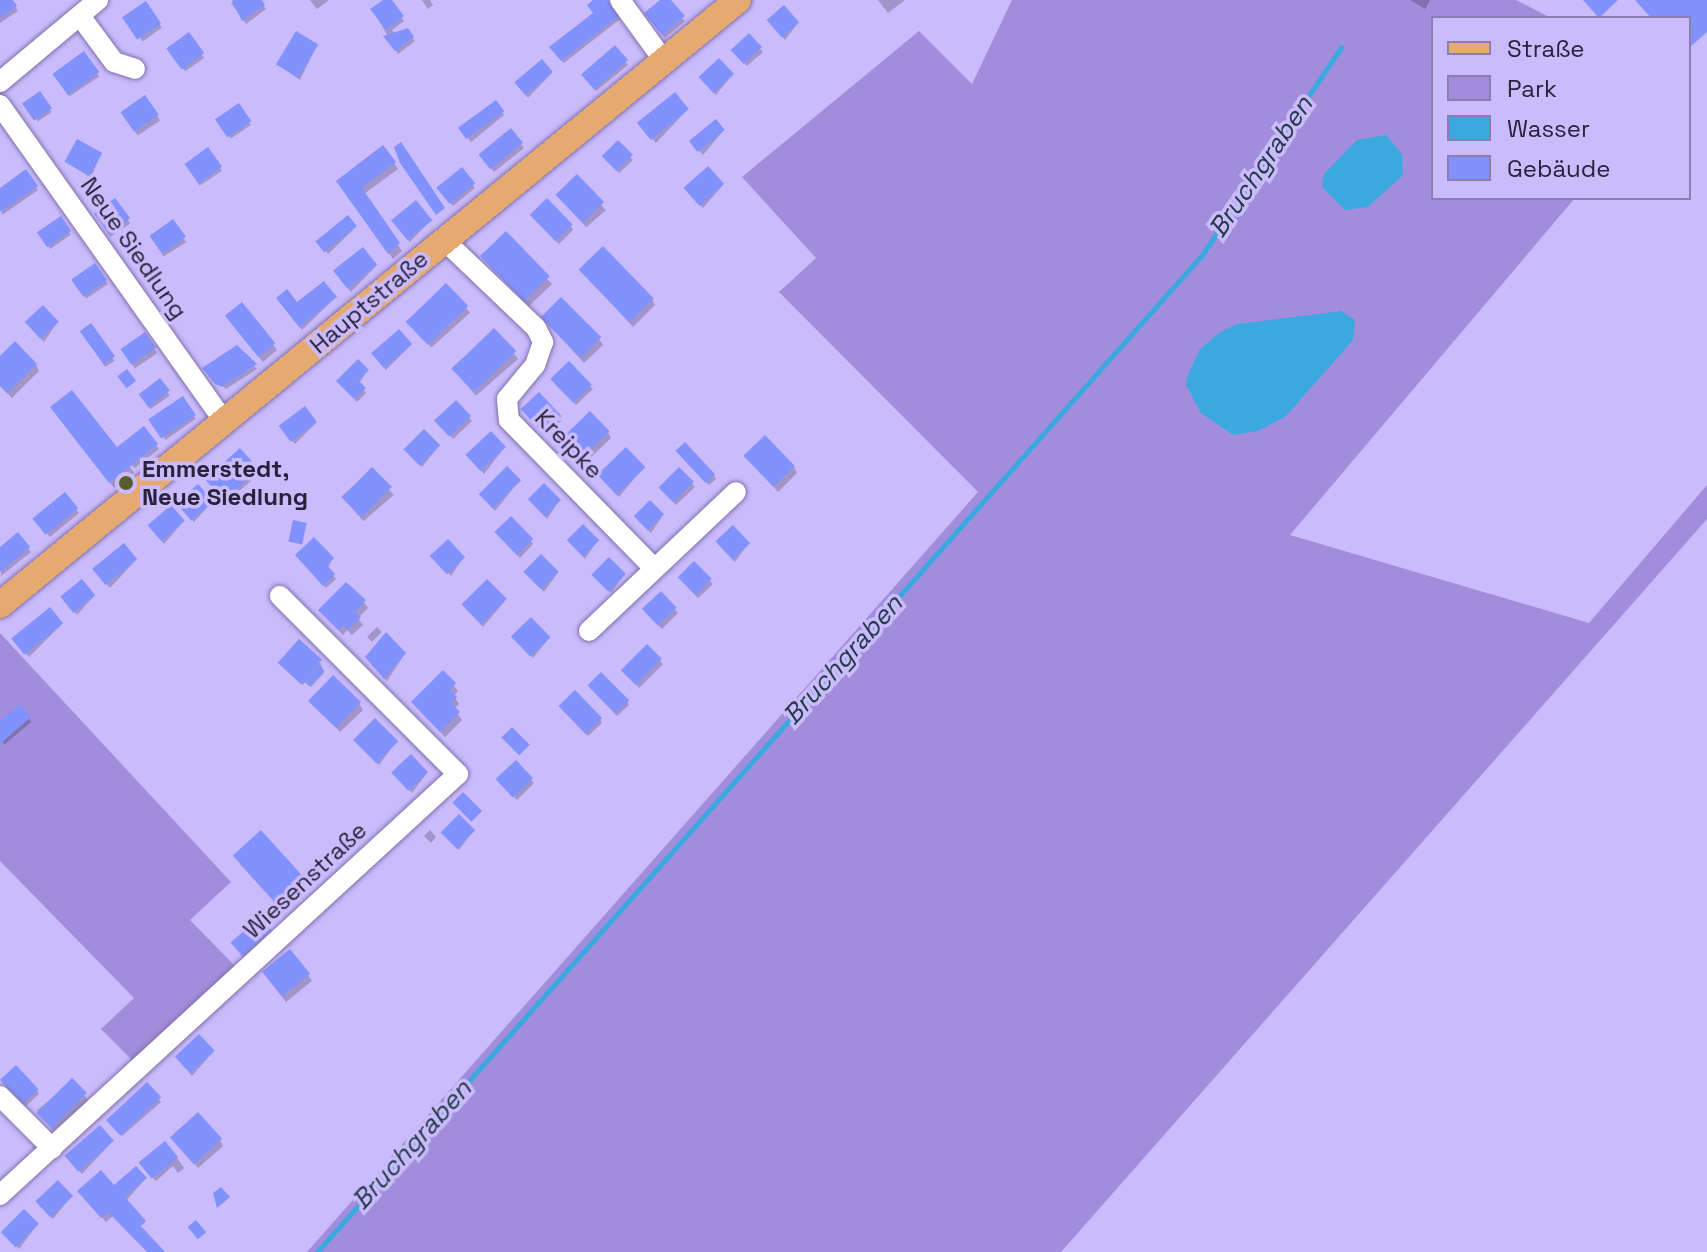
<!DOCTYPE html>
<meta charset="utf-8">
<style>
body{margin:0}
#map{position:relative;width:1707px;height:1252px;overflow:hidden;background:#cabbfc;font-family:"Space Grotesk",sans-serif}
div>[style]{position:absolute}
.green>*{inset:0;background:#a28ddc}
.water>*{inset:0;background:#3ba8df}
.shadow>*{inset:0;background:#0003;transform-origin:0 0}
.stream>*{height:5px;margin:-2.5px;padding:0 2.5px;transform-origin:2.5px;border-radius:2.5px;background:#3ba8df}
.building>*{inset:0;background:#8292fc;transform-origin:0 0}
.roads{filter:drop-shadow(0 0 2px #8071ad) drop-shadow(0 0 2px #8071ad)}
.minor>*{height:20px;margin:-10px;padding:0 10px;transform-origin:10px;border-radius:10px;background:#fff}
.major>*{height:26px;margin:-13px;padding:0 13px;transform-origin:13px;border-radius:13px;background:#e6aa71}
.dots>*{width:22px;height:22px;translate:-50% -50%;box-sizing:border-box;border:4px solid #cabbfc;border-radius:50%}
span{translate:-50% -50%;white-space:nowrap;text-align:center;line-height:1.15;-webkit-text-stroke:7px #cabbfc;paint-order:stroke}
.street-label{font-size:24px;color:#28223b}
.poi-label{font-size:24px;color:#28223b;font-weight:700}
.left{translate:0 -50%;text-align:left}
.water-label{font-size:26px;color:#243b49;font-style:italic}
.legend{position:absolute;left:1431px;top:16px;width:260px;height:184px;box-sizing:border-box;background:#cabbfc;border:2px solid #897eaf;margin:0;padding:10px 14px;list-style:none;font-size:24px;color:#28223b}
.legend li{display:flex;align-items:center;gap:16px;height:40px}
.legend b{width:40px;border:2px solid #897eaf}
</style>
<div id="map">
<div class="green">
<div style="clip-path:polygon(1012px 0,1516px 0,1551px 18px,1433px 18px,1433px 198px,1575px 198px,1290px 535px,1589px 623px,1707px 485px,1707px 519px,1061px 1252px,307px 1252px,978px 492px,779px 292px,816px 258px,742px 177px,919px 31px,972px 84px)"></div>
<div style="clip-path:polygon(0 633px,231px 882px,190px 920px,237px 968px,134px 1062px,101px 1029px,134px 998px,0 861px)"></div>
</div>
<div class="water">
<div style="clip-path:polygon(1386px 135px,1402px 154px,1403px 175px,1368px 207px,1345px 210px,1322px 187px,1324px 174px,1357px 140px)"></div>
<div style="clip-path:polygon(1341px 311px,1355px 320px,1353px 340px,1285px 417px,1258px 431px,1233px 435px,1201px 413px,1186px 385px,1188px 374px,1200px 349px,1219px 333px,1237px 324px)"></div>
</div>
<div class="shadow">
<div style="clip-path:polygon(0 0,11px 0,18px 11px,0 23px)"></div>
<div style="clip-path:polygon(235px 0,259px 0,266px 9px,246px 24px,231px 3px)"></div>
<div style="clip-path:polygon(310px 0,329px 0,317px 9px)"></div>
<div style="clip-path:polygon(389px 0,404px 21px,392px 30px,398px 38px,407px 31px,415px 41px,398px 54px,373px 10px)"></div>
<div style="clip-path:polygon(422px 0,430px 0,433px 5px,428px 9px)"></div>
<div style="clip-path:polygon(596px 0,605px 0,620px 19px,564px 63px,554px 51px,595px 13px)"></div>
<div style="clip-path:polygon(663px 0,685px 21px,665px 38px,648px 17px)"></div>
<div style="clip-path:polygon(878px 0,905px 0,888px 13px)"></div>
<div style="clip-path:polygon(1410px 0,1430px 0,1425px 9px)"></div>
<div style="left:145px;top:4px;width:29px;height:24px;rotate:54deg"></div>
<div style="clip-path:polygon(798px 23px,785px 40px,771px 24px)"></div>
<div style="left:188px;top:35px;width:28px;height:23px;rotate:55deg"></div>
<div style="clip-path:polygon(749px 35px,763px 52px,747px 66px,735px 53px)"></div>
<div style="clip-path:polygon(317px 45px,300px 80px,278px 64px)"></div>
<div style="clip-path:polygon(615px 48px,628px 65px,596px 91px,585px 77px)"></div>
<div style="left:84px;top:54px;width:27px;height:36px;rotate:56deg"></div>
<div style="clip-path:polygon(551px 74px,528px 98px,518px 85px)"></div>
<div style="clip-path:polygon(732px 75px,716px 95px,702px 80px)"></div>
<div style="left:39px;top:93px;width:23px;height:17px;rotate:56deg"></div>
<div style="left:145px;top:98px;width:27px;height:27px;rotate:56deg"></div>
<div style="clip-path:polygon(495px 103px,504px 115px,471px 142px,464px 133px)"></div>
<div style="left:238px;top:106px;width:23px;height:24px;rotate:56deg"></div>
<div style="clip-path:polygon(687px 110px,656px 143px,643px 128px)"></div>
<div style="clip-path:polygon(511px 131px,524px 148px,494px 172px,483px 158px)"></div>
<div style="clip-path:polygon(723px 131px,703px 155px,695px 146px)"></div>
<div style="clip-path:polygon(618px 142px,633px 160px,619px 173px,606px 159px)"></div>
<div style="left:208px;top:150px;width:25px;height:27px;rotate:56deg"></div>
<div style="clip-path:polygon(100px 155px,91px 178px,66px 162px)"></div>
<div style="clip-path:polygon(394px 163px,398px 169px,364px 194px,402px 251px,393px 259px,342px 187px)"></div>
<div style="clip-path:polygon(462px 170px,475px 188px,453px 206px,441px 192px)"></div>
<div style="clip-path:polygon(26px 172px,38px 190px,2px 215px,0 190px)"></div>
<div style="left:577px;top:177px;width:44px;height:26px;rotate:49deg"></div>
<div style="clip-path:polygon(723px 185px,703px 208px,688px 192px)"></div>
<div style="left:115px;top:201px;width:27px;height:24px;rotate:56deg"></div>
<div style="left:60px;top:219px;width:19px;height:25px;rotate:55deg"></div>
<div style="clip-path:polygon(534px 219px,571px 226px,573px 230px,559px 244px)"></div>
<div style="left:173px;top:221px;width:25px;height:27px;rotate:58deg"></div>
<div style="clip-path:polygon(430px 221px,410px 242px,396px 224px)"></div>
<div style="clip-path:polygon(356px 227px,328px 254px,320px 245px)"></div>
<div style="clip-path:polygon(506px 234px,552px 284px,529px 306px,486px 262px)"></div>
<div style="left:95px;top:265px;width:23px;height:26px;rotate:56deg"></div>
<div style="clip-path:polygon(376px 266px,351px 292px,337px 275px)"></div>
<div style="clip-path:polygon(581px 270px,652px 299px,655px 305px,633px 327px)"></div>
<div style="left:446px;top:286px;width:36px;height:52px;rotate:48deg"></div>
<div style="clip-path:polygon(335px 298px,302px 330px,280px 302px,297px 305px)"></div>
<div style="clip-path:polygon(242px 304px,277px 350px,263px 362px,231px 322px)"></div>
<div style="clip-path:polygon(543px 318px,599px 339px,603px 345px,584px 363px)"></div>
<div style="clip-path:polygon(57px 323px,44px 342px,30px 327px)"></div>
<div style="left:91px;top:326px;width:42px;height:11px;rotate:56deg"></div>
<div style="left:494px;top:331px;width:37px;height:56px;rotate:49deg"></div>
<div style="left:145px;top:335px;width:22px;height:27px;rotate:56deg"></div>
<div style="clip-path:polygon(410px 346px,386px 370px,375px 356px)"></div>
<div style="clip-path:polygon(237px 347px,257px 369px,226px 389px,207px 372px)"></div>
<div style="clip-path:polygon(0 359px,36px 365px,39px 371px,12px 398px,0 386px)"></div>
<div style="clip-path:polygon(367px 371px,359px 384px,366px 393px,357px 402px,341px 385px)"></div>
<div style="left:159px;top:380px;width:19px;height:24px;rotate:55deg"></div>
<div style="clip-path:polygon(555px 384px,590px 386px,593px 389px,576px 405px)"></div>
<div style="left:182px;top:399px;width:24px;height:37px;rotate:55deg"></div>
<div style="clip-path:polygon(455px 403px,472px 421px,453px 439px,439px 424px)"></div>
<div style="clip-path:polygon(526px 413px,560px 417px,562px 420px,547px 435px)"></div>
<div style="clip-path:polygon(56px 414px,122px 457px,144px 429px,159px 449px,135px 468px,128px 463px,134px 473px,114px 488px)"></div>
<div style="clip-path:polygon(316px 423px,295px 444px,284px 431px)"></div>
<div style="clip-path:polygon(608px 432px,611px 438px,584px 464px,563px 440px)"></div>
<div style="clip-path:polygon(438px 447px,422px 467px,408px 453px)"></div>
<div style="clip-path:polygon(504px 448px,484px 474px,470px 459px)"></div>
<div style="left:240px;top:451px;width:30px;height:44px;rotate:50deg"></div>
<div style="clip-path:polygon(680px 455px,714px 475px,716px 479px,709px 485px)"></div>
<div style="clip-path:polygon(746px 456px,794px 467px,797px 473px,778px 492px)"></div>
<div style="clip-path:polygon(643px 468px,619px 497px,602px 479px)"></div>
<div style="left:372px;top:470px;width:33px;height:40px;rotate:49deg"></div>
<div style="clip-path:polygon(679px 470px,695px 487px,676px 505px,662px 491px)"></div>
<div style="clip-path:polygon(519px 481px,495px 511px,483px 498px)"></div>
<div style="clip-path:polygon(65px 495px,79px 513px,50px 537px,38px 523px)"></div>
<div style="clip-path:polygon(559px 501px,547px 519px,532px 503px)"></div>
<div style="clip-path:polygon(212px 502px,194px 522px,181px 507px)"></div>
<div style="clip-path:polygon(663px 515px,651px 533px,638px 520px)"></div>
<div style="clip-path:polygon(183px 522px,164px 544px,152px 529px)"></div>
<div style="clip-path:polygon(18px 535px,31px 552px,1px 576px,0 549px)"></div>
<div style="clip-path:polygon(499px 536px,531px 541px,533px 544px,520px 558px)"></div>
<div style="clip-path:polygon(597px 541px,585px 559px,571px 544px)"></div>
<div style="clip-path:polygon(748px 544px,735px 562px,720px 546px)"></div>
<div style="clip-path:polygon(463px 558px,451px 576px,435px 560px)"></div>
<div style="clip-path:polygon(299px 559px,332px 559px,328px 569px,336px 579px,326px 588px)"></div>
<div style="clip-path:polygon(136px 560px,110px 588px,97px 574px)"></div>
<div style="clip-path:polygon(694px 564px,713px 584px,698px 598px,682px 581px)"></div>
<div style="clip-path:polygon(557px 574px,544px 592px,527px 575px)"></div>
<div style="clip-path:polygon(624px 575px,611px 593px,596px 578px)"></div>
<div style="clip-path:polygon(661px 594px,678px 613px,662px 629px,646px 613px)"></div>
<div style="clip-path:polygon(94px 596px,77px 615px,65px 601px)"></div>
<div style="clip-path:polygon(505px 601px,483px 627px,465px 608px)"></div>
<div style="clip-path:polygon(364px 602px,368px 608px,358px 618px,363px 625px,352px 635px,347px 630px,343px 635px,321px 611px)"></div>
<div style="clip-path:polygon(62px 624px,29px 657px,17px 643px)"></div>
<div style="left:377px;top:627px;width:7px;height:14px;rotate:45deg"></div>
<div style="clip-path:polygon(549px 638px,533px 658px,516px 641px)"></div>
<div style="clip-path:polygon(647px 646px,663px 664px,639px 688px,625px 673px)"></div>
<div style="clip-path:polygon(404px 655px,387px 681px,369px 661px)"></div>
<div style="clip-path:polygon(320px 662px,324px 673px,311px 687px,306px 682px,302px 685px,282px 666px)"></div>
<div style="clip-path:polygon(443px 673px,458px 691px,454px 696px,459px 704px,454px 709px,462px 720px,445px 737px,413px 703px)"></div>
<div style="clip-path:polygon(591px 689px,627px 701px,629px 705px,617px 716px)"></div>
<div style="clip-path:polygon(311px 701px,359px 703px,363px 710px,340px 732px)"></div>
<div style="clip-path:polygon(563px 710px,600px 719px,602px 723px,588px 736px)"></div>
<div style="clip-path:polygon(29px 718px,31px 722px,4px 745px,0 724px)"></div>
<div style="clip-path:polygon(396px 742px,379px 765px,358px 744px)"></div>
<div style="clip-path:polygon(516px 763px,534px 783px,517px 800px,501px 783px)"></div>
<div style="clip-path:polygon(427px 773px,412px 793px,396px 776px)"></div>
<div style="clip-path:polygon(430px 830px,436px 837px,431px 843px,424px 836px)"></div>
<div style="clip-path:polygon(473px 831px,459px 850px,445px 836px)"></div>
<div style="clip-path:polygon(239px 863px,302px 878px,306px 884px,280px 908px)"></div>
<div style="clip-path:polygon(270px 932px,246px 958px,235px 946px)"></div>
<div style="clip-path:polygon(308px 975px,312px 981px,286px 1002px,268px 979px)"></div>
<div style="clip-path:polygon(213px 1052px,192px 1076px,178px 1060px)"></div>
<div style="left:72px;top:1081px;width:26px;height:46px;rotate:50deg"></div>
<div style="clip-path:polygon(5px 1084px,37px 1090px,39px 1094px,26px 1106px)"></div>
<div style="clip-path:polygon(147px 1085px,161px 1102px,122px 1136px,110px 1123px)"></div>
<div style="clip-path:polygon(220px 1140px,223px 1146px,198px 1168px,176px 1143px)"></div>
<div style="clip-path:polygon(112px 1142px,82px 1174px,70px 1160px)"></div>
<div style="clip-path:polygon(177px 1158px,184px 1168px,178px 1173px,173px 1166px,156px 1181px,144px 1168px)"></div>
<div style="clip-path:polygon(145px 1179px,126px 1201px,145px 1223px,139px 1227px,162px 1252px,148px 1252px,113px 1216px,106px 1222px,84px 1197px,120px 1194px)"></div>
<div style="clip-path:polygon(71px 1197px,53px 1219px,40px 1205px)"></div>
<div style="clip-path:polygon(37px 1225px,19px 1249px,6px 1236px)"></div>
</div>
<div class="stream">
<div style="left:317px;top:1252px;width:1333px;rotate:-48.41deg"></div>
<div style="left:1202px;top:255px;width:250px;rotate:-56.2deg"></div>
</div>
<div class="building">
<div style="clip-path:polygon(0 0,13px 0,17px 6px,0 18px)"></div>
<div style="clip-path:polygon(232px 0,262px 0,265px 5px,242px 21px)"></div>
<div style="clip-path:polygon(383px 0,392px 0,404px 16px,386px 30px,370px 9px)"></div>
<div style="clip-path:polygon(593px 0,608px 0,620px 15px,561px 61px,549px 47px,593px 13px,587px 5px)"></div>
<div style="clip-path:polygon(660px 0,671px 0,685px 16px,662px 35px,644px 13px)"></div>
<div style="clip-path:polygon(1583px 0,1618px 0,1599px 18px)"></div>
<div style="clip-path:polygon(1635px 0,1707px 0,1707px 32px,1689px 48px,1689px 18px,1651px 18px)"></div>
<div style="left:146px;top:1px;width:27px;height:29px;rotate:56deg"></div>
<div style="left:784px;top:5px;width:23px;height:23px;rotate:49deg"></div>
<div style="clip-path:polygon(408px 28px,414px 37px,395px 51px,383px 36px)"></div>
<div style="left:296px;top:31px;width:26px;height:39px;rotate:31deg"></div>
<div style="left:189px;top:32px;width:26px;height:28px;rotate:54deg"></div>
<div style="left:749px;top:33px;width:19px;height:25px;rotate:47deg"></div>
<div style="left:615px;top:45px;width:20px;height:45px;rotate:49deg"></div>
<div style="left:84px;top:51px;width:26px;height:39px;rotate:54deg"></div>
<div style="left:719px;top:58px;width:22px;height:28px;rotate:47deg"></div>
<div style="left:542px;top:59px;width:17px;height:36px;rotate:50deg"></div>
<div style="left:40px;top:91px;width:21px;height:22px;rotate:55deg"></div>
<div style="left:675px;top:92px;width:22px;height:49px;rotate:51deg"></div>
<div style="left:145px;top:95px;width:24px;height:30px;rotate:55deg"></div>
<div style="left:496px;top:100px;width:14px;height:47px;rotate:54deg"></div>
<div style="left:239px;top:103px;width:22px;height:29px;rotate:56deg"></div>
<div style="left:716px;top:119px;width:14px;height:35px;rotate:51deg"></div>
<div style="left:511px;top:128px;width:19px;height:42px;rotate:51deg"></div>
<div style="left:77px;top:139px;width:29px;height:26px;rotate:29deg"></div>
<div style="left:618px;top:140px;width:21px;height:23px;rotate:45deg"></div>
<div style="clip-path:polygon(401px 142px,445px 208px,436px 215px,400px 163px,394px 147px)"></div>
<div style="clip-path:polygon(383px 145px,396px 162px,362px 188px,400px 243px,388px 254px,336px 181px)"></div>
<div style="left:208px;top:147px;width:24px;height:29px;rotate:54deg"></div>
<div style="left:708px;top:166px;width:24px;height:33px;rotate:48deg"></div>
<div style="left:462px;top:167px;width:21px;height:33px;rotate:51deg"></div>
<div style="clip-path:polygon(26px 169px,38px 186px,0 212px,0 188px)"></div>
<div style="left:577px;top:174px;width:39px;height:30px;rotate:46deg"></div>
<div style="left:115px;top:198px;width:25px;height:26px;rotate:53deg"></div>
<div style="left:547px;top:198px;width:37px;height:24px;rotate:46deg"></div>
<div style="left:416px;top:200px;width:26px;height:32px;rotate:51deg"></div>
<div style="left:348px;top:215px;width:14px;height:42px;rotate:51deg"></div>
<div style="left:61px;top:216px;width:18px;height:29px;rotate:56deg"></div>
<div style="left:173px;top:219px;width:22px;height:29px;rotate:54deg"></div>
<div style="left:506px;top:231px;width:63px;height:36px;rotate:46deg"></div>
<div style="left:603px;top:246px;width:73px;height:34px;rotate:46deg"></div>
<div style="left:363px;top:247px;width:23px;height:38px;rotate:52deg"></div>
<div style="left:95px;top:263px;width:21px;height:29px;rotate:55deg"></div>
<div style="clip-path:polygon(324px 281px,337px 297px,299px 327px,276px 298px,287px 289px,297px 302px)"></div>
<div style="left:446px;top:283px;width:32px;height:56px;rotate:46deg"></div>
<div style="left:561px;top:297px;width:57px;height:29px;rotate:45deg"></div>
<div style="left:242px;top:302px;width:53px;height:22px;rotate:51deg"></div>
<div style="left:43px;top:305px;width:23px;height:25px;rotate:47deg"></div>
<div style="left:91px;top:323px;width:41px;height:14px;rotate:54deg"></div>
<div style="left:494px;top:328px;width:32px;height:59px;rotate:46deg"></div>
<div style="left:399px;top:329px;width:20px;height:37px;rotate:49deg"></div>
<div style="left:145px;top:332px;width:19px;height:30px;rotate:55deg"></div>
<div style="clip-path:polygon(15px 341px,37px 364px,7px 393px,0 386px,0 356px)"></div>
<div style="clip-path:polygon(237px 345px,257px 364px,222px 387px,215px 384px,202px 368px)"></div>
<div style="clip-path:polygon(358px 359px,369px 370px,358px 380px,366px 388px,354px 399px,336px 381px)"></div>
<div style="left:569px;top:361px;width:33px;height:26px;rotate:46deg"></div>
<div style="left:127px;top:369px;width:15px;height:12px;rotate:53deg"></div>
<div style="left:160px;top:378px;width:16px;height:27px;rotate:52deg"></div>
<div style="clip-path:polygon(72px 390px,117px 447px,144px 426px,158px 444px,109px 483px,50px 407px)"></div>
<div style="left:539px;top:392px;width:33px;height:25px;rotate:47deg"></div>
<div style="left:183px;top:396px;width:23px;height:42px;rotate:56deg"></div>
<div style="left:456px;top:400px;width:22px;height:30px;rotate:47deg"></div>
<div style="left:305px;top:406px;width:20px;height:33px;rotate:53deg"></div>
<div style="left:590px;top:411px;width:28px;height:41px;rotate:46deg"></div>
<div style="left:424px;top:429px;width:23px;height:29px;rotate:45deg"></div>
<div style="left:491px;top:431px;width:22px;height:35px;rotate:47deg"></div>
<div style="left:765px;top:435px;width:43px;height:30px;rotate:46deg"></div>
<div style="left:685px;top:442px;width:44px;height:13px;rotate:47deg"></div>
<div style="left:626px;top:447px;width:28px;height:40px;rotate:46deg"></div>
<div style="left:240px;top:448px;width:28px;height:47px;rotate:48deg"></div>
<div style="left:507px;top:466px;width:20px;height:40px;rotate:45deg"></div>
<div style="left:372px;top:467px;width:28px;height:43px;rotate:45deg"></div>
<div style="left:679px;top:467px;width:21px;height:29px;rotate:45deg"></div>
<div style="left:544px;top:483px;width:24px;height:23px;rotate:45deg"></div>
<div style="left:198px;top:484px;width:23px;height:29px;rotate:49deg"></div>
<div style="left:65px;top:492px;width:21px;height:42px;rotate:51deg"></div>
<div style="left:650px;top:500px;width:20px;height:23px;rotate:45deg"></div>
<div style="left:171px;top:505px;width:21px;height:31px;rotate:49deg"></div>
<div style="left:511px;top:516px;width:32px;height:23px;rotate:46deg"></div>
<div style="left:293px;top:520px;width:14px;height:22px;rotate:12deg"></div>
<div style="left:583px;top:524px;width:23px;height:23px;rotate:45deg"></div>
<div style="left:733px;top:525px;width:25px;height:24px;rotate:47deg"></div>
<div style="clip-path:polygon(18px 532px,30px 547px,0 572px,0 547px)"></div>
<div style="clip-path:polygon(314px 537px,334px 558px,327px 565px,335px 574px,323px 586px,295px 555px)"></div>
<div style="left:448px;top:539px;width:25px;height:25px;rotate:47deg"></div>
<div style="left:124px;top:543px;width:21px;height:41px;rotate:51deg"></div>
<div style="left:541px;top:554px;width:25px;height:25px;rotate:45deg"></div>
<div style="left:609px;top:557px;width:24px;height:25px;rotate:45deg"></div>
<div style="left:694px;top:561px;width:25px;height:23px;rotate:45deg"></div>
<div style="left:82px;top:579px;width:21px;height:28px;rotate:51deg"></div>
<div style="left:487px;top:579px;width:28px;height:36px;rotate:45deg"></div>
<div style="clip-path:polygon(346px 582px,366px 600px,355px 612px,361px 617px,348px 630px,343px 625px,338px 630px,318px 610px)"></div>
<div style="left:661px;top:591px;width:23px;height:26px;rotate:47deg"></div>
<div style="left:50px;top:607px;width:21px;height:50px;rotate:51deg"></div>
<div style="left:531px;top:617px;width:28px;height:28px;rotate:46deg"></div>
<div style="clip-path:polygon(386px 632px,406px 653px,384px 679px,365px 657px)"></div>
<div style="left:299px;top:639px;width:31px;height:32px;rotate:42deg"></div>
<div style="left:647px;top:644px;width:21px;height:37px;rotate:45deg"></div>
<div style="left:319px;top:665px;width:8px;height:22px;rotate:45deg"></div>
<div style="clip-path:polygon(443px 670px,456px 683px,450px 690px,457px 697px,451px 703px,460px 712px,440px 732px,411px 702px)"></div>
<div style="left:601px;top:672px;width:40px;height:19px;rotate:45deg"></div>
<div style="left:333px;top:675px;width:39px;height:36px;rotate:44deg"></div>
<div style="left:575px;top:690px;width:39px;height:23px;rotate:46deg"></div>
<div style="clip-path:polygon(20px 704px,31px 717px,0 744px,0 721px)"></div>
<div style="left:375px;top:718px;width:33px;height:31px;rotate:45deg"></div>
<div style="left:512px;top:727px;width:25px;height:15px;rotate:45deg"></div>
<div style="left:411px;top:754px;width:25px;height:27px;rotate:47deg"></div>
<div style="left:516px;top:760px;width:25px;height:28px;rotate:47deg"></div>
<div style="left:463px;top:792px;width:27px;height:15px;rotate:45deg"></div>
<div style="left:459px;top:814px;width:23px;height:26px;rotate:45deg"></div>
<div style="left:261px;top:830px;width:64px;height:38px;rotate:48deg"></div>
<div style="left:260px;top:917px;width:18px;height:39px;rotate:49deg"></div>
<div style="left:290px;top:949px;width:32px;height:36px;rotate:51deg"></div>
<div style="left:199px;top:1034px;width:23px;height:33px;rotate:47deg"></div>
<div style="left:16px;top:1065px;width:33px;height:22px;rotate:47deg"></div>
<div style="left:72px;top:1078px;width:21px;height:50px;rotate:45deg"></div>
<div style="left:147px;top:1082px;width:21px;height:56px;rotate:47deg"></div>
<div style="left:198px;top:1112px;width:36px;height:38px;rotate:48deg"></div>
<div style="left:100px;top:1125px;width:21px;height:47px;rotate:49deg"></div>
<div style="left:165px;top:1141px;width:21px;height:34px;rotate:51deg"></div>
<div style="clip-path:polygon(136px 1166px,147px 1178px,125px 1197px,146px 1221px,140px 1225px,165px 1252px,147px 1252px,108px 1212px,101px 1218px,77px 1191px,101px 1170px,114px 1185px)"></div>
<div style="left:58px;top:1180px;width:22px;height:31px;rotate:47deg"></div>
<div style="clip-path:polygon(221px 1187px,230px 1197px,217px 1208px,213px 1193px)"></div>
<div style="left:24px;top:1209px;width:21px;height:33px;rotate:45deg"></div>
<div style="left:196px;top:1220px;width:16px;height:11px;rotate:50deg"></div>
</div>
<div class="roads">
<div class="minor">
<div style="left:620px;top:0;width:75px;rotate:54.2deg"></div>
<div style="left:80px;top:16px;width:57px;rotate:53.5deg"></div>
<div style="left:114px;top:62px;width:22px;rotate:18deg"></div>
<div style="left:0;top:82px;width:128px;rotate:-39.9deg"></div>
<div style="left:0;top:105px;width:387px;rotate:54.7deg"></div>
<div style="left:444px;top:240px;width:127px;rotate:43.7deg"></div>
<div style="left:536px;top:328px;width:16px;rotate:63deg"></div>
<div style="left:543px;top:342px;width:24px;rotate:109deg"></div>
<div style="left:535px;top:365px;width:44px;rotate:129.5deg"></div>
<div style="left:507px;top:399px;width:21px;rotate:85deg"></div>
<div style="left:509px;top:420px;width:207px;rotate:45.6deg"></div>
<div style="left:589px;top:631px;width:202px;rotate:-43.4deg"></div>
<div style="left:0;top:1096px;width:74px;rotate:45deg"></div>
<div style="left:0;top:1195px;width:622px;rotate:-42.59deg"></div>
<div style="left:458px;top:774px;width:252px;rotate:-135deg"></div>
</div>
<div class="major">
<div style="left:0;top:605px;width:954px;rotate:-39.34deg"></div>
</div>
</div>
<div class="dots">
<div style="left:126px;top:483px;background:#575d2b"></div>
</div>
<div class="street-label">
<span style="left:134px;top:248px;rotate:55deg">Neue Siedlung</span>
<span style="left:369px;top:302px;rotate:-40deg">Hauptstraße</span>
<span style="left:569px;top:444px;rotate:46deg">Kreipke</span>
<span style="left:305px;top:880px;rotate:-43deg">Wiesenstraße</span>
</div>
<div class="poi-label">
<span class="left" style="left:142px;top:483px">Emmerstedt,<br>Neue Siedlung</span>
</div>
<div class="water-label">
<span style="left:1261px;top:167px;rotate:-56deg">Bruchgraben</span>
<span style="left:843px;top:660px;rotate:-48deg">Bruchgraben</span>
<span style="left:412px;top:1145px;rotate:-48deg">Bruchgraben</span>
</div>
<ul class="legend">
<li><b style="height:10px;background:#e6aa71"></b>Straße</li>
<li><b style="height:22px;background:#a28ddc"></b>Park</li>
<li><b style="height:22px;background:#3ba8df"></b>Wasser</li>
<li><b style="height:22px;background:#8292fc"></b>Gebäude</li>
</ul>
</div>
